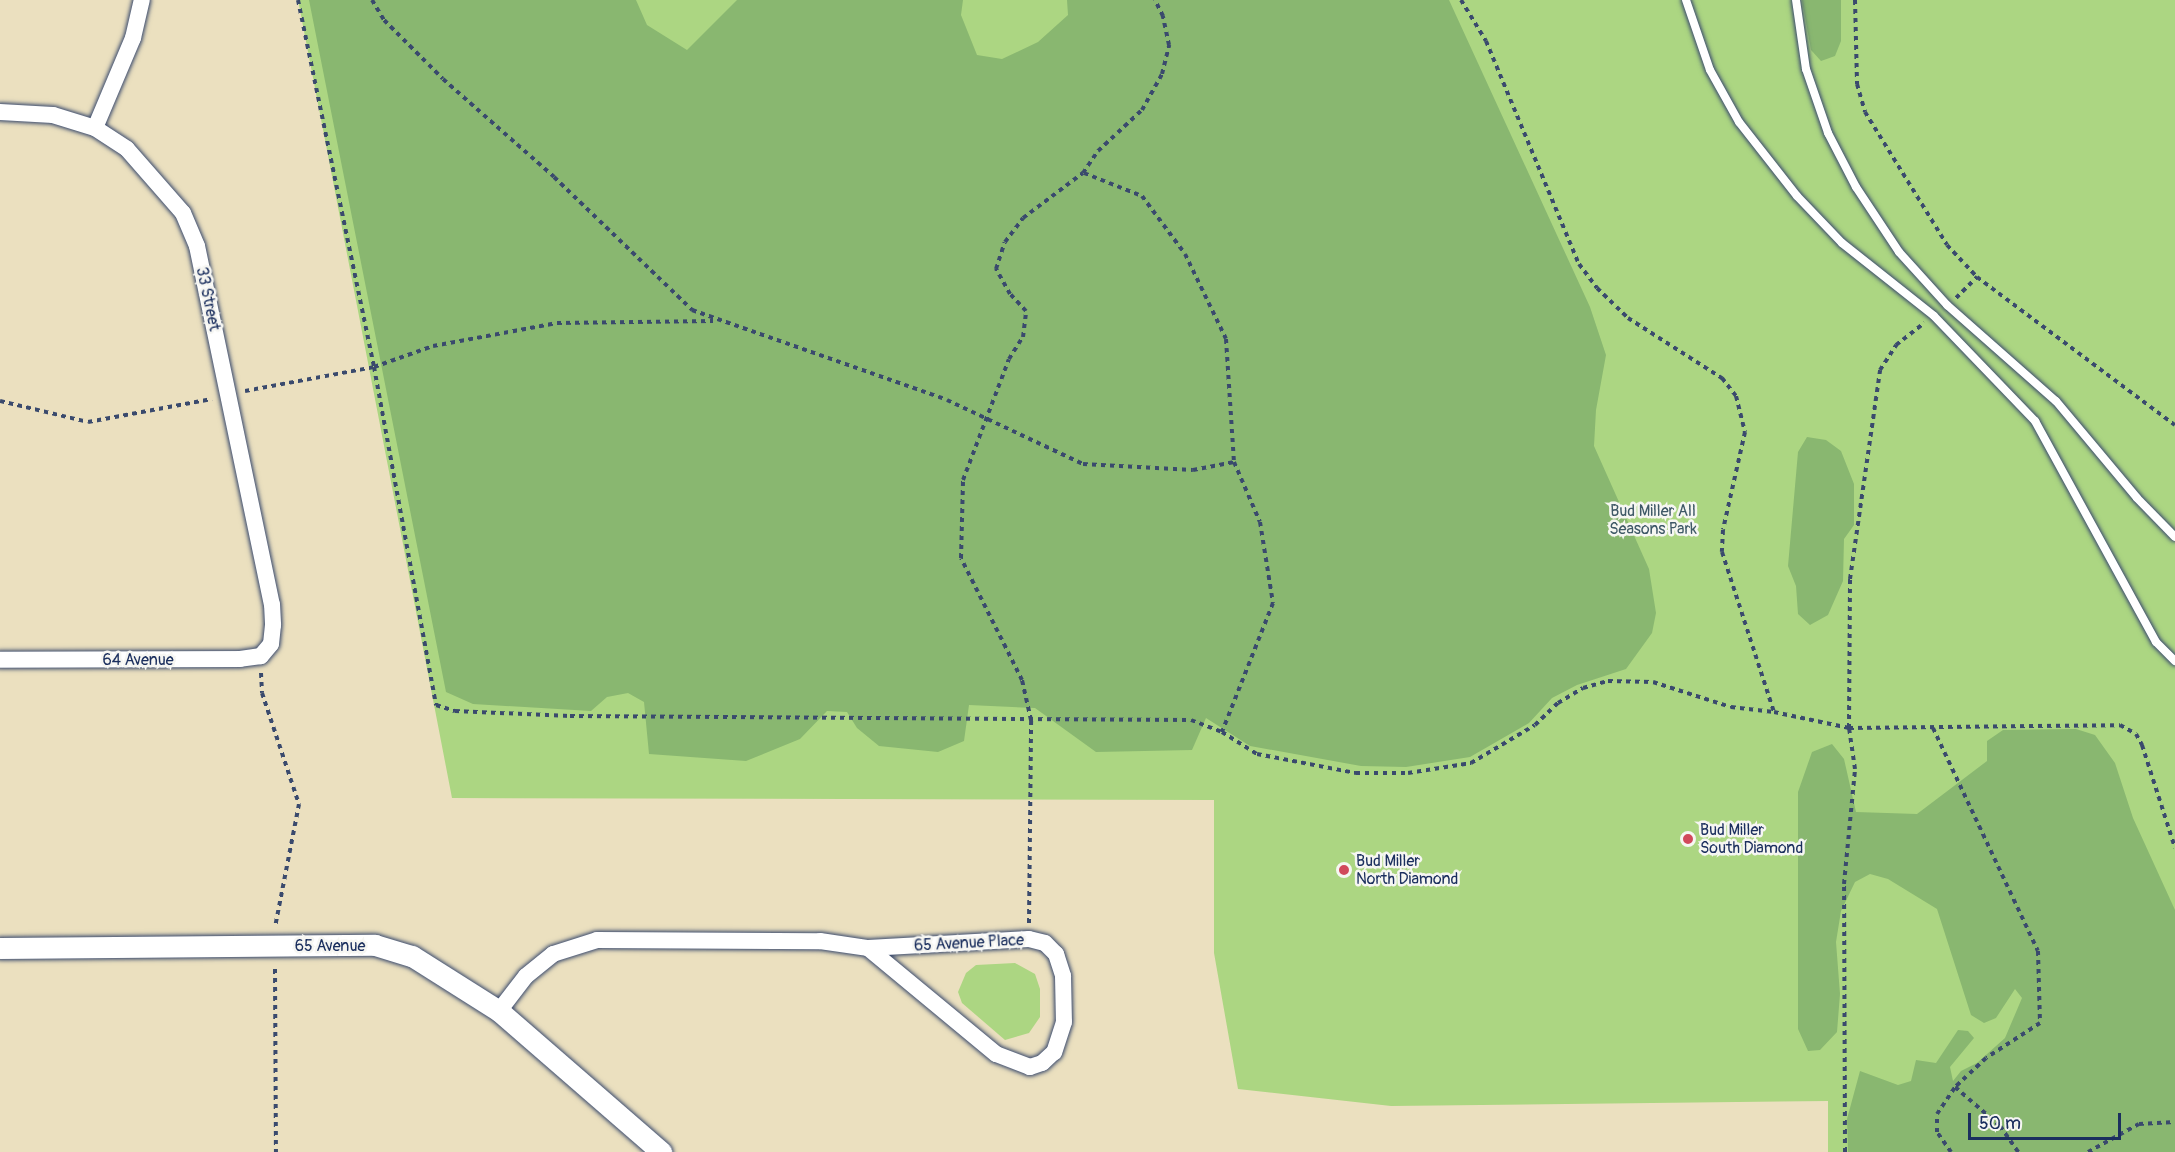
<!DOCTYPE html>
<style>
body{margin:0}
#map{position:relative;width:2175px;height:1152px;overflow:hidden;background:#ebe0bf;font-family:Pangolin,sans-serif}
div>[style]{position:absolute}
.green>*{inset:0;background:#acd682}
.forest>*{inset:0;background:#89b770}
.path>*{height:4px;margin-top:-2px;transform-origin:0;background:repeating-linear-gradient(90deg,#3a4a6d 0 4.5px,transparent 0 9px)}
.roads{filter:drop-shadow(0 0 2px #3a4a6d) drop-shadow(0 0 2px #3a4a6d)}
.service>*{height:8px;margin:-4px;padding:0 4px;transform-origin:4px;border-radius:4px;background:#fff}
.minor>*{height:16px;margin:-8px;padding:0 8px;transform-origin:8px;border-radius:8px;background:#fff}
.tertiary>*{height:21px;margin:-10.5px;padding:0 10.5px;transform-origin:10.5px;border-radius:10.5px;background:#fff}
.dots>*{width:16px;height:16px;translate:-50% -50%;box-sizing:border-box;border:3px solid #f6f6f2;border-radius:50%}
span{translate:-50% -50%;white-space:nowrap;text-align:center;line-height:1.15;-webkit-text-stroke:5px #f6f6f2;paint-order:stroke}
.street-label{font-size:16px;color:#1b2f5e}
.park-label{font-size:16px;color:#3f5967}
.poi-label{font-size:16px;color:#1b2f5e}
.left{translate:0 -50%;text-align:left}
.scale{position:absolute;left:1968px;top:1113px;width:153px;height:27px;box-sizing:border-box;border:3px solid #1b2f5e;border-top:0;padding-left:8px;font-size:18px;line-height:21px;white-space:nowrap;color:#1b2f5e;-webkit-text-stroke:4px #f6f6f2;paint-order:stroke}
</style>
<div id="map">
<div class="green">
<div style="clip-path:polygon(298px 0,2175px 0,2175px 1152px,1828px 1152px,1828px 1101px,1391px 1106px,1238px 1089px,1214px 953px,1214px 800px,452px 798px)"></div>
<div style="clip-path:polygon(1015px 963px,1035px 974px,1040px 989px,1040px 1017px,1029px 1033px,1005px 1040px,962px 1003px,958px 992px,966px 973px,976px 965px)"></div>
</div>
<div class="forest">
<div style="clip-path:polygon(309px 0,636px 0,647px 25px,687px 50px,737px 0,963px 0,961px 15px,977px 55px,1002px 59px,1038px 42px,1068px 15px,1067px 0,1449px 0,1590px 307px,1606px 355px,1596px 410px,1594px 446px,1649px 569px,1656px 613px,1652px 633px,1626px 669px,1577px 685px,1552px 698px,1529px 723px,1470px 757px,1406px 767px,1361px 766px,1250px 746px,1206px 718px,1192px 750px,1096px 752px,1035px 708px,969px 705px,964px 741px,938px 752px,879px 746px,857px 728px,847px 712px,827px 711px,800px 739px,746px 761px,649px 754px,644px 702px,628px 693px,607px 697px,591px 711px,473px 704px,446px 692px)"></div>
<div style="clip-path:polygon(1802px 0,1841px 0,1841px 41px,1835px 56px,1821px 61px,1811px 50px)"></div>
<div style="clip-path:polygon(1807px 437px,1826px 440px,1841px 451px,1854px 484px,1854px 525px,1844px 539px,1843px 581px,1828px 615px,1810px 625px,1798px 614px,1796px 586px,1788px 566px,1798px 452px)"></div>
<div style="clip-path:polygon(2076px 729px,2095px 735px,2115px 763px,2133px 818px,2175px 910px,2175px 1152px,1848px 1152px,1847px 1119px,1860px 1071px,1898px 1085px,1911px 1081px,1916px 1060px,1936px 1063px,1958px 1030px,1968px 1031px,1974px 1038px,1950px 1067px,1953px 1081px,1961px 1071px,1977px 1063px,2005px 1038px,2022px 998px,2015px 989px,1996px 1018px,1984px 1023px,1971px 1015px,1937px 909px,1888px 879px,1870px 874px,1855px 882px,1841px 911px,1836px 942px,1840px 994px,1837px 1032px,1820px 1050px,1808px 1051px,1798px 1029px,1798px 792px,1812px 752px,1832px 744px,1844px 759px,1856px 812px,1917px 814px,1987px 761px,1987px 741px,2003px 730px)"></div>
</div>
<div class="path">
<div style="left:298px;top:0;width:375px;rotate:78.3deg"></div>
<div style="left:374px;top:367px;width:344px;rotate:79.6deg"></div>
<div style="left:436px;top:705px;width:20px;rotate:18deg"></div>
<div style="left:455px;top:711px;width:115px;rotate:2.5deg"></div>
<div style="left:570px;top:716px;width:621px;rotate:0.37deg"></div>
<div style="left:1191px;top:720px;width:33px;rotate:21deg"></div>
<div style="left:1222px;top:732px;width:41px;rotate:32.2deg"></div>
<div style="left:1257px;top:754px;width:101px;rotate:10.9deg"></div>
<div style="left:1356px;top:773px;width:52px"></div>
<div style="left:1408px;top:773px;width:64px;rotate:-9deg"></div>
<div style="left:1471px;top:763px;width:74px;rotate:-30.7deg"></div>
<div style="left:1535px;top:725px;width:32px;rotate:-44deg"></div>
<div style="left:1558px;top:703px;width:29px;rotate:-31deg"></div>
<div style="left:1583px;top:688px;width:26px;rotate:-16deg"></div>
<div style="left:1608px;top:681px;width:45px;rotate:1.3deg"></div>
<div style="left:1653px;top:682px;width:82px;rotate:17.8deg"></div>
<div style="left:1731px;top:707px;width:43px;rotate:6.6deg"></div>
<div style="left:372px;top:0;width:23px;rotate:59deg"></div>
<div style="left:384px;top:20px;width:83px;rotate:45deg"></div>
<div style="left:443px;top:79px;width:148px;rotate:41.4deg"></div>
<div style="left:554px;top:177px;width:192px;rotate:43.9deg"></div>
<div style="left:692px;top:310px;width:270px;rotate:19.4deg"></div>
<div style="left:947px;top:400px;width:150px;rotate:25.2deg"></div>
<div style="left:1083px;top:464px;width:110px;rotate:3.1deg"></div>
<div style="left:1193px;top:470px;width:42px;rotate:-11deg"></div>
<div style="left:1234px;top:462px;width:65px;rotate:66.6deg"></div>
<div style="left:1260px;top:522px;width:82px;rotate:80.9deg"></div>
<div style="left:1273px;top:603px;width:139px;rotate:111.6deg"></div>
<div style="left:1461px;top:0;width:48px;rotate:58.6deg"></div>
<div style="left:1486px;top:41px;width:242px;rotate:67.4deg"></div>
<div style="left:1579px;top:264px;width:30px;rotate:53deg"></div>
<div style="left:1597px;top:288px;width:43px;rotate:44.1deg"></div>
<div style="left:1628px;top:318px;width:112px;rotate:32.6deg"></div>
<div style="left:1722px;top:378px;width:23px;rotate:52deg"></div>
<div style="left:1736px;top:396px;width:37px;rotate:76deg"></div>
<div style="left:1745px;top:432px;width:100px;rotate:102.7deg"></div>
<div style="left:1723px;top:530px;width:22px;rotate:93deg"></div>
<div style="left:1722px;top:552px;width:168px;rotate:72deg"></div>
<div style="left:1774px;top:712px;width:77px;rotate:12deg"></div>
<div style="left:1849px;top:728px;width:271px;rotate:-0.6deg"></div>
<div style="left:2120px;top:725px;width:18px;rotate:29deg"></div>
<div style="left:2136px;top:734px;width:13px;rotate:61deg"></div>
<div style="left:2142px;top:745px;width:108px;rotate:72.2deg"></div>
<div style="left:1855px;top:0;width:84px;rotate:88.6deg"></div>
<div style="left:1857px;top:84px;width:29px;rotate:74deg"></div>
<div style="left:1865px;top:112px;width:156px;rotate:58.3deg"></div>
<div style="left:1947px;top:245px;width:44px;rotate:46.8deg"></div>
<div style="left:1977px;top:277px;width:247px;rotate:36.8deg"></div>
<div style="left:1084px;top:173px;width:62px;rotate:21.6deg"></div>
<div style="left:1142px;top:196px;width:72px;rotate:53.4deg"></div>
<div style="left:1185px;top:254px;width:94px;rotate:64.2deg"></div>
<div style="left:1226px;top:339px;width:123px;rotate:86.3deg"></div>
<div style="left:1956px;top:298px;width:30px;rotate:-45deg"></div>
<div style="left:245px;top:391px;width:131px;rotate:-10.5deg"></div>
<div style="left:374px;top:367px;width:63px;rotate:-19.6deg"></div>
<div style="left:433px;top:346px;width:126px;rotate:-10.5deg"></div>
<div style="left:557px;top:323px;width:156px;rotate:-0.7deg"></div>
<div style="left:0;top:401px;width:90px;rotate:13.4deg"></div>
<div style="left:88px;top:422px;width:126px;rotate:-10.5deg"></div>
<div style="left:261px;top:673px;width:20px;rotate:87deg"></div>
<div style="left:262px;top:693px;width:117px;rotate:71.6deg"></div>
<div style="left:299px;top:804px;width:125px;rotate:101deg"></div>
<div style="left:1933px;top:728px;width:246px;rotate:64.8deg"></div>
<div style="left:2038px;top:951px;width:72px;rotate:88.4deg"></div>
<div style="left:2040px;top:1023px;width:64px;rotate:147.1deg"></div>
<div style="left:1986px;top:1058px;width:42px;rotate:136.9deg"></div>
<div style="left:1955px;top:1087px;width:60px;rotate:40.9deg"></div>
<div style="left:2000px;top:1126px;width:32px;rotate:55deg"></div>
<div style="left:1029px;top:923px;width:203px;rotate:-89.4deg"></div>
<div style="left:1031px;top:720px;width:41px;rotate:-102.7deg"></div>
<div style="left:1022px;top:680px;width:136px;rotate:-116.6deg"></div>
<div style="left:961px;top:558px;width:78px;rotate:-88.5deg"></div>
<div style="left:963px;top:480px;width:129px;rotate:-69.2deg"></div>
<div style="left:1009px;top:359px;width:26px;rotate:-58deg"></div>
<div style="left:1023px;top:337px;width:26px;rotate:-83deg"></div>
<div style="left:1026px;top:311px;width:23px;rotate:-133deg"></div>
<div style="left:1010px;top:294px;width:29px;rotate:-119deg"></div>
<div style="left:996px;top:269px;width:28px;rotate:-72deg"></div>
<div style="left:1005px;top:242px;width:30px;rotate:-53deg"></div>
<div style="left:1023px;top:218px;width:75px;rotate:-36.9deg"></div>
<div style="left:1083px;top:173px;width:27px;rotate:-56deg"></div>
<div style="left:1098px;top:151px;width:60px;rotate:-43deg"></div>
<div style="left:1142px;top:110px;width:41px;rotate:-60.9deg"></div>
<div style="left:1162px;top:74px;width:30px;rotate:-76deg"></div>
<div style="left:1169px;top:45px;width:30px;rotate:-102deg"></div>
<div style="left:1163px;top:16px;width:18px;rotate:-117deg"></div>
<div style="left:275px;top:969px;width:183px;rotate:89.7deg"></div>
<div style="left:1845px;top:1152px;width:268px;rotate:-90.2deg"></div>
<div style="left:1844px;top:884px;width:116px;rotate:-84.5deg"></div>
<div style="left:1855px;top:769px;width:41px;rotate:-98.3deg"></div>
<div style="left:1849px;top:728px;width:149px;rotate:-89.6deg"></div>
<div style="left:1850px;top:579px;width:211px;rotate:-81.8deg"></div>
<div style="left:1880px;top:370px;width:30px;rotate:-57deg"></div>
<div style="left:1896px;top:345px;width:36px;rotate:-38deg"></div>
<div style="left:1951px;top:1152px;width:24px;rotate:-125deg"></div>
<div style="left:1937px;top:1132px;width:18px;rotate:-90deg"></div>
<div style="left:1937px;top:1114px;width:32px;rotate:-56deg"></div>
<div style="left:2088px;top:1152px;width:58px;rotate:-28.8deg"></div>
<div style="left:2139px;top:1124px;width:36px;rotate:-3deg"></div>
</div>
<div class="roads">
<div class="service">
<div style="left:1686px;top:0;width:74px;rotate:71.1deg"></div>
<div style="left:1710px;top:70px;width:60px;rotate:60.9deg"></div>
<div style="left:1739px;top:122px;width:94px;rotate:51.9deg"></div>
<div style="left:1797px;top:196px;width:65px;rotate:46.2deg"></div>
<div style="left:1842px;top:243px;width:117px;rotate:38.4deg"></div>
<div style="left:1934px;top:316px;width:146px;rotate:46.1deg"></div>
<div style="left:2035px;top:421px;width:252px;rotate:61.3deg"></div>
<div style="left:2156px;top:642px;width:27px;rotate:45deg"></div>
<div style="left:1796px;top:0;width:70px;rotate:81.8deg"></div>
<div style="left:1806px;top:69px;width:68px;rotate:71deg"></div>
<div style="left:1828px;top:133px;width:61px;rotate:62.6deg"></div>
<div style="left:1856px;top:187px;width:78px;rotate:56.5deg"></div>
<div style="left:1899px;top:252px;width:72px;rotate:47.8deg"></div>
<div style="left:1947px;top:305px;width:145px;rotate:41.4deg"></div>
<div style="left:2056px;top:401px;width:126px;rotate:50.1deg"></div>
<div style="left:2137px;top:498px;width:54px;rotate:45.7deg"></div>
</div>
<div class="minor">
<div style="left:0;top:112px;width:53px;rotate:3.2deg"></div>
<div style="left:53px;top:115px;width:44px;rotate:17.2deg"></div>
<div style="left:95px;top:128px;width:38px;rotate:33deg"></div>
<div style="left:127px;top:149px;width:85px;rotate:48.8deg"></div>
<div style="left:183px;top:213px;width:36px;rotate:67deg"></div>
<div style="left:197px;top:246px;width:366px;rotate:78.2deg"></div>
<div style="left:272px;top:604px;width:21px;rotate:87deg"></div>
<div style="left:273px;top:625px;width:19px;rotate:96deg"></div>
<div style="left:271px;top:644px;width:16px;rotate:130deg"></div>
<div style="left:261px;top:656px;width:21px;rotate:172deg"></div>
<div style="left:240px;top:659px;width:240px;rotate:179.8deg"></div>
<div style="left:95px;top:128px;width:98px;rotate:-67.1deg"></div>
<div style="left:133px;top:38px;width:39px;rotate:-77deg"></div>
<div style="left:1029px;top:939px;width:16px;rotate:14deg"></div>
<div style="left:1045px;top:943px;width:16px;rotate:45deg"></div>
<div style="left:1056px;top:954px;width:23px;rotate:72deg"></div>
<div style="left:1063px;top:976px;width:46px;rotate:88.8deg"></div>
<div style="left:1064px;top:1022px;width:32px;rotate:108deg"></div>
<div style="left:1054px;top:1052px;width:16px;rotate:137deg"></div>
<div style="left:1042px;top:1063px;width:13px;rotate:162deg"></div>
<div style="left:1030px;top:1067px;width:36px;rotate:-159deg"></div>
<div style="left:996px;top:1054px;width:166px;rotate:-140.4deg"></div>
<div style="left:868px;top:948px;width:161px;rotate:-3.2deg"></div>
<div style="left:499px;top:1011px;width:44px;rotate:-52.4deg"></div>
<div style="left:526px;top:976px;width:35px;rotate:-39deg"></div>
<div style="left:553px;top:954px;width:46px;rotate:-17.7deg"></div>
<div style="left:597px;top:940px;width:223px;rotate:0.3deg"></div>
<div style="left:820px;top:941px;width:49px;rotate:8.3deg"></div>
</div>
<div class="tertiary">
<div style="left:0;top:948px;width:375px;rotate:-0.5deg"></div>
<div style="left:375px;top:945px;width:39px;rotate:17deg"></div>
<div style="left:412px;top:956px;width:103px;rotate:32.3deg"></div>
<div style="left:499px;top:1011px;width:215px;rotate:41deg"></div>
</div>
</div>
<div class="dots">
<div style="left:1688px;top:839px;background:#d1495b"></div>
<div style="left:1344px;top:870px;background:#d1495b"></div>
</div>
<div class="street-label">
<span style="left:208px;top:299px;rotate:78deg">33 Street</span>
<span style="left:138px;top:660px">64 Avenue</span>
<span style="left:969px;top:943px;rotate:-3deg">65 Avenue Place</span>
<span style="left:330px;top:946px">65 Avenue</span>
</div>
<div class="park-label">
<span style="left:1653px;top:520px">Bud Miller All<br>Seasons Park</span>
</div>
<div class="poi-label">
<span class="left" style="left:1700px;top:839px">Bud Miller<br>South Diamond</span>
<span class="left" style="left:1356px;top:870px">Bud Miller<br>North Diamond</span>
</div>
<div class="scale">50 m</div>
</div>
